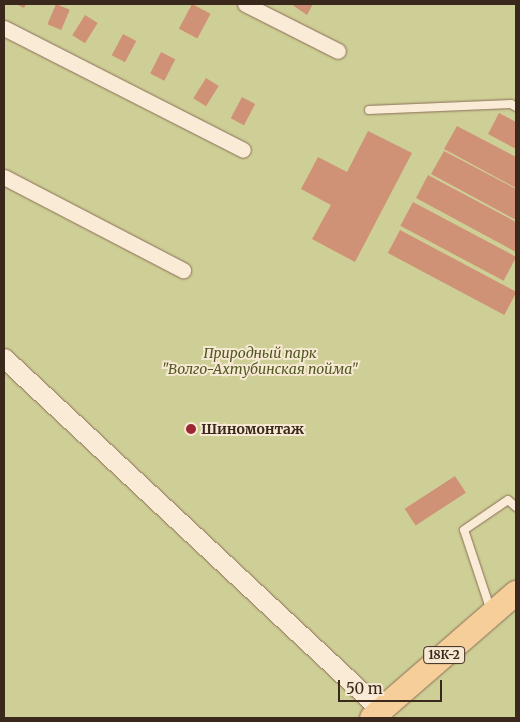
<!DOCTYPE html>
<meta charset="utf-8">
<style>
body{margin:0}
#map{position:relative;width:520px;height:722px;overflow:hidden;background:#f0ddc2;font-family:Merriweather,serif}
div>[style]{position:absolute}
.green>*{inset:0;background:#cecf96;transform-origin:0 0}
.building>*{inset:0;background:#d09277;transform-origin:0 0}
.roads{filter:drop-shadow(0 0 1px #8b6e58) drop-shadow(0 0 1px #8b6e58)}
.service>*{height:8px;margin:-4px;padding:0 4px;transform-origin:4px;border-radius:4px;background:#faebd6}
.minor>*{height:15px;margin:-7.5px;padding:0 7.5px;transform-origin:7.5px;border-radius:7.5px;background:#faebd6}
.tertiary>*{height:19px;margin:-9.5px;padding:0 9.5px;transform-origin:9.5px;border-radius:9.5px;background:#faebd6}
.primary>*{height:24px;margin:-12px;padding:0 12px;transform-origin:12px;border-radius:12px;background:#f5ce99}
.dots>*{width:14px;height:14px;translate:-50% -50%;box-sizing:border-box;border:2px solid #f7e8d2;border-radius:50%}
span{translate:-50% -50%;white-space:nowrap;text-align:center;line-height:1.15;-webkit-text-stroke:4px #f7e8d2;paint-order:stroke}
.shield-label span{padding:1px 4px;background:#f7e8d2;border:1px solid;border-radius:4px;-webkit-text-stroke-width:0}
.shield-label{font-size:12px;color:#3a281d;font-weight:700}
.park-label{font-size:14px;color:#505723;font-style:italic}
.poi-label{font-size:14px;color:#3a281d;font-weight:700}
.left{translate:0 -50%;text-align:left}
.frame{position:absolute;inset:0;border:5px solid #3a281d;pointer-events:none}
.scale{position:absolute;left:338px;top:680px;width:104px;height:22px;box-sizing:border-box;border:2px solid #3a281d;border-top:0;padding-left:6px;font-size:15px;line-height:18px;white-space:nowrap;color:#3a281d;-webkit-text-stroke:4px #f7e8d2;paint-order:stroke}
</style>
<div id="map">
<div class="green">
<div style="left:4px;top:4px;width:512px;height:714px"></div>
</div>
<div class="building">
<div style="clip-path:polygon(16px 4px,26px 4px,24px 8px)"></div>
<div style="left:56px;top:4px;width:15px;height:22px;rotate:23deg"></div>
<div style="left:192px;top:4px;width:21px;height:28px;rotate:28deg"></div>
<div style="clip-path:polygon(291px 4px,313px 4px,307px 15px)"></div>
<div style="left:85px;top:15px;width:15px;height:24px;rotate:32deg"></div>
<div style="left:123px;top:34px;width:15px;height:24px;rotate:28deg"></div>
<div style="left:161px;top:52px;width:16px;height:24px;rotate:27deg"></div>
<div style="left:206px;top:78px;width:15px;height:24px;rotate:32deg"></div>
<div style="left:242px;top:97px;width:15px;height:24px;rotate:28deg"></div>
<div style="clip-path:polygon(499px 113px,516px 122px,516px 149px,488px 134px)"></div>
<div style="clip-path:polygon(457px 126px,516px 157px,516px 188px,444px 149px)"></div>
<div style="clip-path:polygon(368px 131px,412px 153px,355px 262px,312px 239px,331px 205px,301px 189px,318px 157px,347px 172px)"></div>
<div style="clip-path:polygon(444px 151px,516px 189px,516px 220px,431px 174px)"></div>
<div style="clip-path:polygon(428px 175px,516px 222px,516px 252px,416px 198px)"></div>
<div style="left:413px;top:202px;width:117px;height:27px;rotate:28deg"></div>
<div style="left:400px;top:230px;width:132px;height:26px;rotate:28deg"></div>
<div style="left:455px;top:476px;width:20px;height:60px;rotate:57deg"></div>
</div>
<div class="roads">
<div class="service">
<div style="left:369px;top:110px;width:142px;rotate:-2.4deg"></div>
<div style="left:511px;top:104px;width:6px;rotate:31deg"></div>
<div style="left:491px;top:611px;width:85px;rotate:-108.4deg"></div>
<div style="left:464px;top:530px;width:53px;rotate:-34.3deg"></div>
<div style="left:508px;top:500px;width:11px;rotate:41deg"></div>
</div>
<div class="minor">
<div style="left:245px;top:4px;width:104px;rotate:26.8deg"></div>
<div style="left:4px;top:28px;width:268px;rotate:27deg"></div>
<div style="left:4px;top:177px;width:202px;rotate:27.5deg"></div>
</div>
<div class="tertiary">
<div style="left:4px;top:358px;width:516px;rotate:43.04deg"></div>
</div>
<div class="primary">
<div style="left:372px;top:718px;width:191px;rotate:-41deg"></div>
</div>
</div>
<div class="dots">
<div style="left:191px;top:429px;background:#9c2634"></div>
</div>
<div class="shield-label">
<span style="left:444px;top:655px">18К-2</span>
</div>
<div class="park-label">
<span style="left:260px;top:361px">Природный парк<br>"Волго-Ахтубинская пойма"</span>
</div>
<div class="poi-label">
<span class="left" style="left:201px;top:429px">Шиномонтаж</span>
</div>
<div class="frame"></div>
<div class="scale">50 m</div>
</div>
